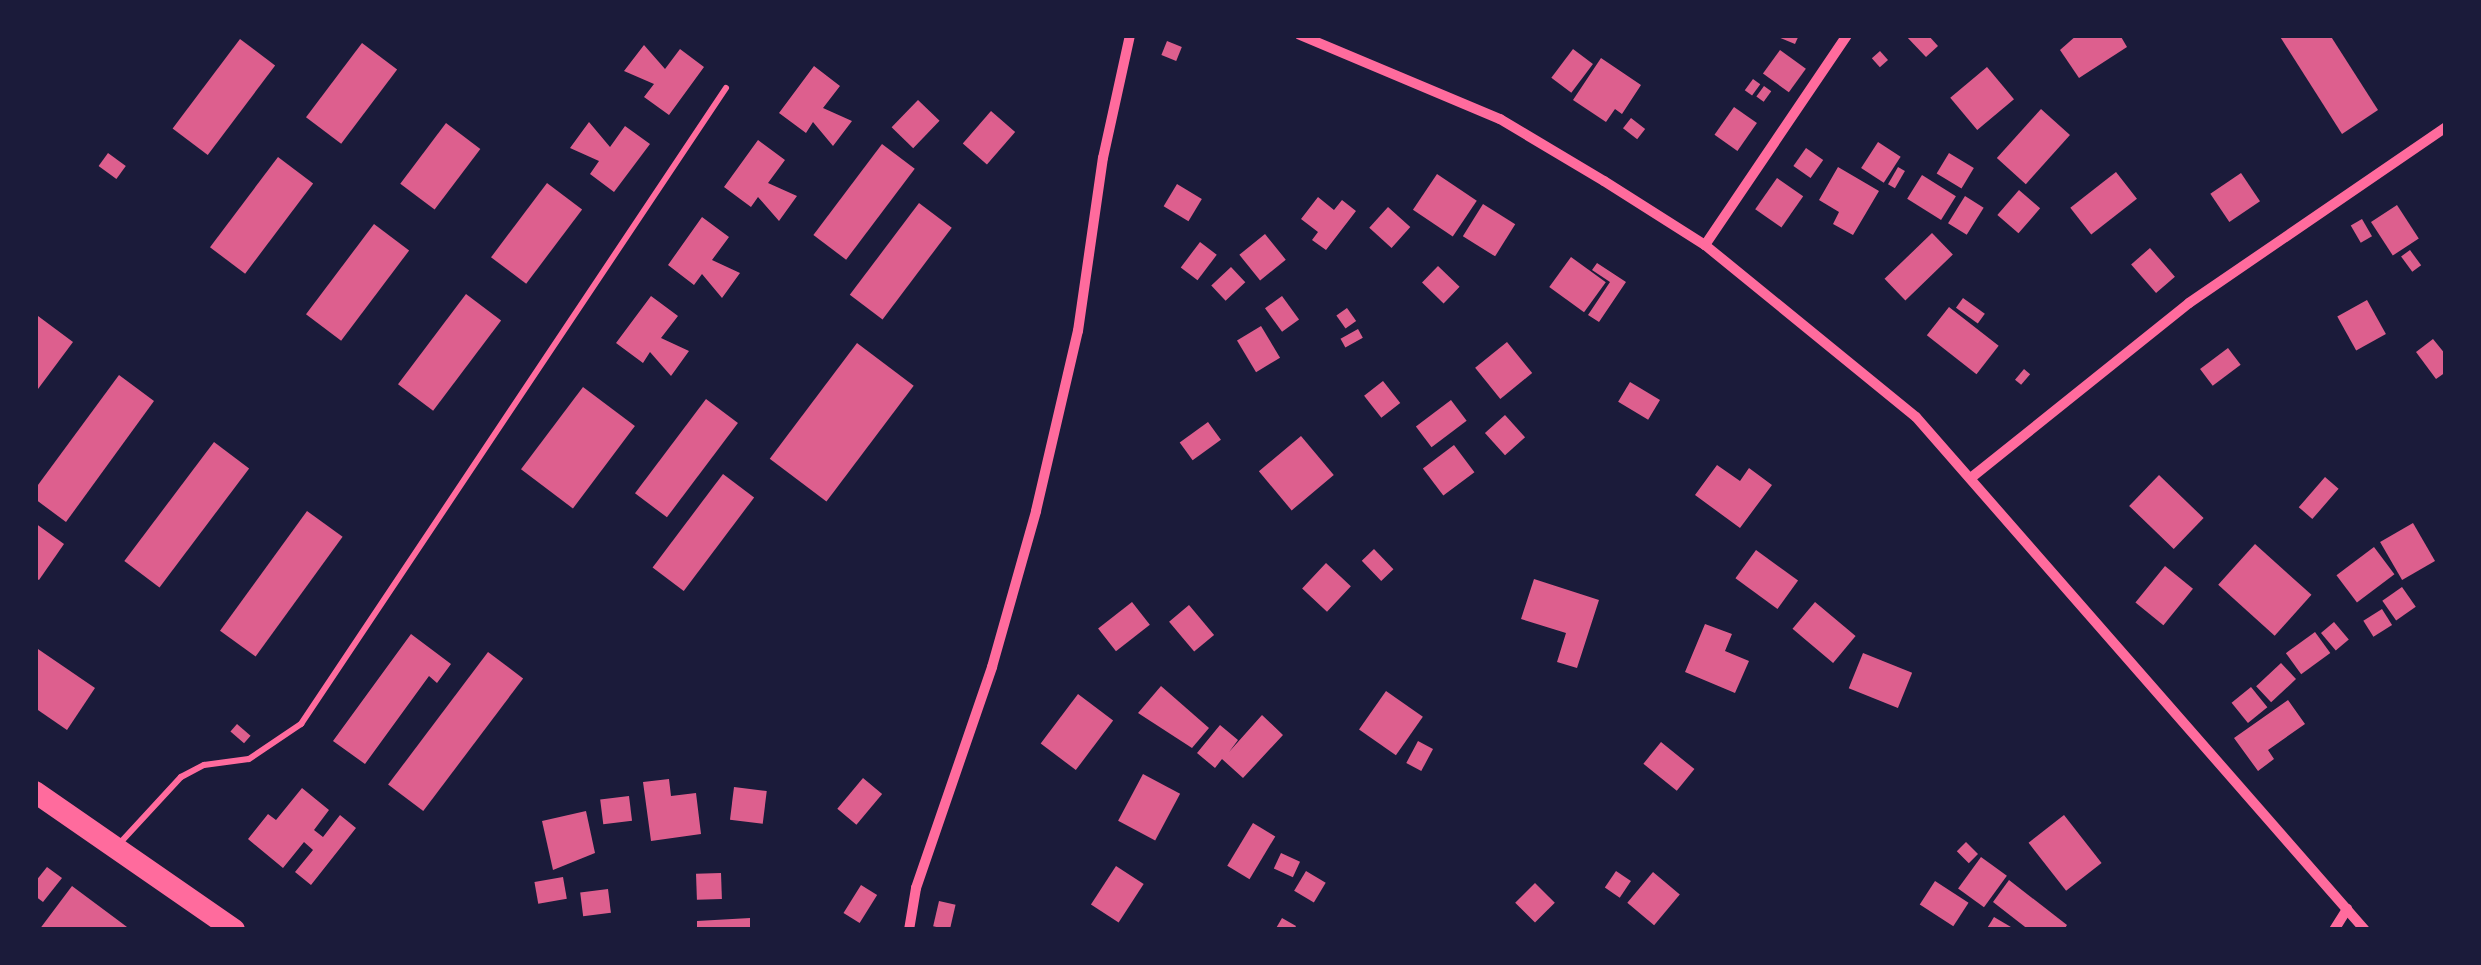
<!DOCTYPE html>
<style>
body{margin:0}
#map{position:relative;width:2481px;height:965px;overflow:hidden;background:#1b1b3a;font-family:"IBM Plex Sans",sans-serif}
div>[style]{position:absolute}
.building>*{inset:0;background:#dd5f8e;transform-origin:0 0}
.service>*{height:6px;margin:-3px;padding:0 3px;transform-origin:3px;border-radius:3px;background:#ff6b9d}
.minor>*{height:10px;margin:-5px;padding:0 5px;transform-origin:5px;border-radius:5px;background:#ff6b9d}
.trunk>*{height:22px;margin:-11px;padding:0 11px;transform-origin:11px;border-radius:11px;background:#ff6b9d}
span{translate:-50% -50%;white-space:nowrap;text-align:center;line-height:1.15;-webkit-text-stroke:8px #1b1b3a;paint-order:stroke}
.frame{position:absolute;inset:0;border:38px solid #1b1b3a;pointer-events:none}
</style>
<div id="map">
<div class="building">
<div style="clip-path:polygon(1773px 35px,1799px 35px,1795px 44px)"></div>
<div style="clip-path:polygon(1905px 35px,1928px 35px,1938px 46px,1926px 57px)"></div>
<div style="clip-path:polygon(2077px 35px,2120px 35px,2127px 47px,2079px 78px,2060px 50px)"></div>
<div style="clip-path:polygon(2279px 35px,2330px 35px,2378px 110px,2342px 134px)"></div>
<div style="left:240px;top:39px;width:44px;height:112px;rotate:37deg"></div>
<div style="left:1167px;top:41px;width:16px;height:15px;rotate:22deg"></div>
<div style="left:362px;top:43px;width:44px;height:93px;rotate:37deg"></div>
<div style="clip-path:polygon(644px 45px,665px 69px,680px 49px,704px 67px,669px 115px,644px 97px,654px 84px,624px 71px)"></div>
<div style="left:1573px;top:49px;width:25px;height:36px;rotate:37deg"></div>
<div style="left:1780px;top:50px;width:32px;height:29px;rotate:36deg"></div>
<div style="left:1880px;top:51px;width:12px;height:11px;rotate:48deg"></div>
<div style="clip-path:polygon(1601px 58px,1641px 85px,1622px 114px,1615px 109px,1606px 122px,1573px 100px)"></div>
<div style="clip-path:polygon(814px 66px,840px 86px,823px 108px,852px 121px,833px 146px,813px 122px,806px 133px,779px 113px)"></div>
<div style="left:1987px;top:67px;width:42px;height:48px;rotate:50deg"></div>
<div style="left:1753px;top:79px;width:9px;height:14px;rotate:36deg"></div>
<div style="left:1764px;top:86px;width:9px;height:13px;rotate:36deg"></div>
<div style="left:918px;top:100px;width:30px;height:38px;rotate:44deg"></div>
<div style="left:1734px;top:107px;width:28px;height:34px;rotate:35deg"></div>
<div style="left:2041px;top:109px;width:39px;height:66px;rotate:42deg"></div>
<div style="left:991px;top:111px;width:32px;height:43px;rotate:41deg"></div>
<div style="left:1631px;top:118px;width:18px;height:13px;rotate:38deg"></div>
<div style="clip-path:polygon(589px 122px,610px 147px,625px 126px,650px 144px,614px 192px,590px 174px,599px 161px,570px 148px)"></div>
<div style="left:446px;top:123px;width:43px;height:76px;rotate:37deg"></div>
<div style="clip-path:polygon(758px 140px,785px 160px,768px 183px,797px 196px,779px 221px,758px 197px,751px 207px,724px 187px)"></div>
<div style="left:1878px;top:142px;width:27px;height:31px;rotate:33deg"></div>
<div style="left:882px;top:144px;width:41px;height:114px;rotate:37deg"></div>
<div style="left:1806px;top:148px;width:21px;height:22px;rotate:35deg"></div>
<div style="left:108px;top:153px;width:22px;height:16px;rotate:36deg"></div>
<div style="left:1949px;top:153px;width:29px;height:24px;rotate:31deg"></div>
<div style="left:278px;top:157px;width:44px;height:113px;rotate:37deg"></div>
<div style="clip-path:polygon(1838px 167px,1879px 191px,1853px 235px,1833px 224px,1839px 212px,1819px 200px)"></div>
<div style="left:1898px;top:167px;width:8px;height:20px;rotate:30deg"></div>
<div style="left:2116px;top:172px;width:34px;height:58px;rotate:52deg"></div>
<div style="left:2241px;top:173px;width:34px;height:37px;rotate:56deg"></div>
<div style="left:1437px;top:174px;width:48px;height:43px;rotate:34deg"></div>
<div style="left:1922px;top:175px;width:40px;height:28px;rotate:32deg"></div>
<div style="left:1777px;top:178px;width:32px;height:38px;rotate:35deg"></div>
<div style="left:547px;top:183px;width:44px;height:93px;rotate:37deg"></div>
<div style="left:1177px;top:184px;width:29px;height:26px;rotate:31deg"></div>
<div style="left:2019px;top:190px;width:28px;height:33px;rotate:41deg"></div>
<div style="left:1965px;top:196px;width:22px;height:32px;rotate:32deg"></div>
<div style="clip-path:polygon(1318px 197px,1334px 210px,1342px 200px,1356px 211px,1326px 250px,1312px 240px,1318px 232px,1301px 219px)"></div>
<div style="left:919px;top:203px;width:41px;height:115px;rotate:37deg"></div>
<div style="left:1483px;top:204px;width:38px;height:38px;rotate:32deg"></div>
<div style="left:2397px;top:205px;width:40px;height:31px;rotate:57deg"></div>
<div style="left:1388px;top:207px;width:30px;height:28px;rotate:42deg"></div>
<div style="clip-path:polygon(702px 217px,729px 237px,712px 260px,740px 273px,722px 298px,702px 274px,694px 285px,668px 265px)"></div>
<div style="left:2362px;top:219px;width:20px;height:13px;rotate:60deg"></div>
<div style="left:374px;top:224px;width:44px;height:113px;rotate:37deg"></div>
<div style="left:1932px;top:233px;width:30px;height:66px;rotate:46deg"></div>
<div style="left:1265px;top:234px;width:33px;height:33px;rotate:51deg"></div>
<div style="left:1200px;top:242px;width:21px;height:32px;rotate:37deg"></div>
<div style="left:2150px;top:248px;width:38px;height:25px;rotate:49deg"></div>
<div style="left:2410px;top:250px;width:19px;height:11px;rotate:54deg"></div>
<div style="left:1571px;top:257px;width:43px;height:37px;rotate:36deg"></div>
<div style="clip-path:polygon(1597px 263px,1626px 282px,1599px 322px,1588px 315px,1610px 282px,1592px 270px)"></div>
<div style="left:1438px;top:266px;width:30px;height:23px;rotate:44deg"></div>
<div style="left:1231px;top:267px;width:21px;height:27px;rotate:47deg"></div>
<div style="left:466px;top:294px;width:44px;height:113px;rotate:37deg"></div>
<div style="clip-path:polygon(651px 296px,678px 316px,661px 338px,689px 351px,671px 376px,650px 352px,643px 363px,616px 343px)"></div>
<div style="left:1282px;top:296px;width:29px;height:21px;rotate:54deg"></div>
<div style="left:1963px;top:298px;width:27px;height:12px;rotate:36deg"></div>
<div style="left:2367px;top:300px;width:39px;height:34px;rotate:61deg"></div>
<div style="left:1949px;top:307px;width:63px;height:36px;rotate:38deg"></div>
<div style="left:1347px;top:308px;width:16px;height:13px;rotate:55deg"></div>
<div style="clip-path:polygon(38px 316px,73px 342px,35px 393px,35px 319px)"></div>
<div style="left:1261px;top:326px;width:37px;height:28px;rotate:59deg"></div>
<div style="left:1358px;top:329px;width:10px;height:20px;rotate:61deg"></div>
<div style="clip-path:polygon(2433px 339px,2446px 355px,2446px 372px,2436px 379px,2416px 352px)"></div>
<div style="left:1507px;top:342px;width:40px;height:41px;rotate:51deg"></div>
<div style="left:857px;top:343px;width:71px;height:145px;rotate:37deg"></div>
<div style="left:2228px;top:348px;width:21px;height:35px;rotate:53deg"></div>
<div style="left:2024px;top:369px;width:8px;height:14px;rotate:40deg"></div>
<div style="clip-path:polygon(119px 375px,154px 401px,66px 522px,35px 499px,35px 489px)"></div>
<div style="left:1383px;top:381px;width:28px;height:24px;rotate:52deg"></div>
<div style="left:1630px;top:382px;width:35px;height:23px;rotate:31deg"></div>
<div style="left:583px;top:387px;width:65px;height:103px;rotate:37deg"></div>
<div style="left:706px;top:399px;width:40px;height:118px;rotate:37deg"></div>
<div style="left:1451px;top:400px;width:26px;height:44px;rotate:53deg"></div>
<div style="left:1505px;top:415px;width:30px;height:27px;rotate:48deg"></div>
<div style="left:1208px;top:422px;width:22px;height:35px;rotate:54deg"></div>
<div style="left:1301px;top:436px;width:51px;height:55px;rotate:50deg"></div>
<div style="left:214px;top:442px;width:44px;height:149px;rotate:37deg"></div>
<div style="left:1454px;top:445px;width:34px;height:39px;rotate:53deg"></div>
<div style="clip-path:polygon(1717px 465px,1740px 481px,1749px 468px,1772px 485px,1740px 528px,1695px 495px)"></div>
<div style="left:723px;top:474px;width:39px;height:117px;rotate:37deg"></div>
<div style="left:2159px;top:475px;width:62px;height:43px;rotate:44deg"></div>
<div style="left:2325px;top:477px;width:18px;height:40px;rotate:41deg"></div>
<div style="left:307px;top:511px;width:44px;height:148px;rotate:36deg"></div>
<div style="clip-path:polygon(35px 523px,64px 544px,39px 580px,35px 578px)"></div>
<div style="left:2413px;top:523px;width:44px;height:38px;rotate:60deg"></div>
<div style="left:2255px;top:544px;width:76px;height:55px;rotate:42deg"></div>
<div style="left:2374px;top:547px;width:34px;height:47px;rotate:53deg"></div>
<div style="left:1374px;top:549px;width:28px;height:17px;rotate:46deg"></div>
<div style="left:1756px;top:550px;width:52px;height:35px;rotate:36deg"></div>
<div style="left:1326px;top:563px;width:34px;height:35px;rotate:43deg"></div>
<div style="left:2165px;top:566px;width:36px;height:47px;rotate:39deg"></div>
<div style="clip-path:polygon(1534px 579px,1599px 600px,1577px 668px,1557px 662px,1566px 633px,1521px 619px)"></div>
<div style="left:2402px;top:587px;width:24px;height:24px;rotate:55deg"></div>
<div style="left:1132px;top:602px;width:29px;height:43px;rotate:52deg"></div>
<div style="left:1815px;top:602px;width:53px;height:35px;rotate:40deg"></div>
<div style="left:1189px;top:605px;width:39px;height:26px;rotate:50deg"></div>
<div style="left:2382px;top:609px;width:19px;height:22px;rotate:58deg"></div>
<div style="left:2334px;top:622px;width:23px;height:17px;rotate:50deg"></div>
<div style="clip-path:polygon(1705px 624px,1732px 634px,1725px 651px,1749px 661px,1735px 693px,1685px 672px)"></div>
<div style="left:2315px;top:632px;width:26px;height:36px;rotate:54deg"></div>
<div style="clip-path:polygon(411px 634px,451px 664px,437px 683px,429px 676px,365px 764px,333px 741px)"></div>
<div style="clip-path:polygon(35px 647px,95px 688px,67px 730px,35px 708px)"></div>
<div style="left:488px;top:652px;width:44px;height:166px;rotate:37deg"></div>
<div style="left:1863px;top:653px;width:53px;height:38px;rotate:22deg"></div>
<div style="left:2281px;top:663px;width:22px;height:34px;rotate:47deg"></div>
<div style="clip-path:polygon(1161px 686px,1209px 728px,1192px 748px,1138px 713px)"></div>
<div style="left:2251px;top:687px;width:26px;height:25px;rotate:51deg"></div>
<div style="left:1386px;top:691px;width:45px;height:47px;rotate:35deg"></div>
<div style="left:1078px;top:694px;width:44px;height:62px;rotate:37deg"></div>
<div style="clip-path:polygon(2288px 700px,2305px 724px,2268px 750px,2274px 759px,2258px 771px,2234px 738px)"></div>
<div style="clip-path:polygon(1262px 715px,1283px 735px,1243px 778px,1222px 759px,1215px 768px,1197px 753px,1220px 725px,1238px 740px,1229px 752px)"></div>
<div style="left:237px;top:724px;width:18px;height:10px;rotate:41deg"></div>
<div style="left:1418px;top:741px;width:17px;height:25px;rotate:28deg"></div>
<div style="left:1661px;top:742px;width:43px;height:28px;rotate:39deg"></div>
<div style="left:1143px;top:774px;width:42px;height:53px;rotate:28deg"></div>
<div style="left:863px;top:778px;width:25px;height:40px;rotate:40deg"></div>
<div style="clip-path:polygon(669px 779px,671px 796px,696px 793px,701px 834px,651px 841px,643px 782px)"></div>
<div style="left:734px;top:787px;width:33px;height:33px;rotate:7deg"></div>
<div style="clip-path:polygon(302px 788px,329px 810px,314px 830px,323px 837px,340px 815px,356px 828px,311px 885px,295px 872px,313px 850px,304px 842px,283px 868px,248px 839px,268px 814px,276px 820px)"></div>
<div style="left:629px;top:796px;width:25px;height:29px;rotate:83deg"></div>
<div style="clip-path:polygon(586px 811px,595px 853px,553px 870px,542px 821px)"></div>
<div style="left:2064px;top:815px;width:61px;height:45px;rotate:52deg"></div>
<div style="left:1253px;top:823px;width:26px;height:50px;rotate:31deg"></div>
<div style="left:1966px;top:842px;width:17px;height:13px;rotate:45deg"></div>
<div style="left:1281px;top:853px;width:21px;height:17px;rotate:25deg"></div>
<div style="left:1981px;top:857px;width:32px;height:39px;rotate:36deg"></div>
<div style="left:1116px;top:866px;width:33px;height:46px;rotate:33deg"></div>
<div style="clip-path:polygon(47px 867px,62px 878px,43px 902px,35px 896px,35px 882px)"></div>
<div style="left:1306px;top:871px;width:23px;height:23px;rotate:31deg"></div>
<div style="left:1616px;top:871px;width:18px;height:20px;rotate:34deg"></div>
<div style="left:1653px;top:872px;width:35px;height:40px;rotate:40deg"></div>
<div style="left:721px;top:873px;width:26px;height:25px;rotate:88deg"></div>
<div style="left:563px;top:877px;width:22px;height:29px;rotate:80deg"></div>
<div style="clip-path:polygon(2009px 880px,2067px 925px,2064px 930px,2029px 930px,1993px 902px)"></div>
<div style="left:1935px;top:881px;width:40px;height:28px;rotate:33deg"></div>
<div style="left:1535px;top:883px;width:28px;height:28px;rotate:45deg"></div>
<div style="left:861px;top:885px;width:19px;height:33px;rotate:32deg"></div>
<div style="clip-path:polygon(72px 886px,119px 921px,131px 930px,39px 930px)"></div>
<div style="left:608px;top:889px;width:24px;height:28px;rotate:83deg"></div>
<div style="left:939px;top:901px;width:17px;height:26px;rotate:13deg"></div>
<div style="clip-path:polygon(1994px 917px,2016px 930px,1986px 930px)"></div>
<div style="clip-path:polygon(750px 918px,750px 930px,697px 930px,697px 921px)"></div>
<div style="clip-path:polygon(1282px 918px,1296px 926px,1294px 930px,1275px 930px)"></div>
</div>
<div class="service">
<div style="left:120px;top:843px;width:90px;rotate:-47.3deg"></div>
<div style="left:181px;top:777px;width:26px;rotate:-28deg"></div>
<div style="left:204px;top:765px;width:45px;rotate:-7.6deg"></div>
<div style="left:249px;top:759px;width:63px;rotate:-33.9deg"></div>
<div style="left:301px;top:724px;width:765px;rotate:-56.25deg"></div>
</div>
<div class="minor">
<div style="left:1300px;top:35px;width:217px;rotate:22.8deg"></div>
<div style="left:1500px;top:119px;width:121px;rotate:30.8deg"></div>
<div style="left:1604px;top:181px;width:120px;rotate:32.4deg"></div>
<div style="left:1705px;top:245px;width:272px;rotate:39.2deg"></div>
<div style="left:1916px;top:417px;width:682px;rotate:48.81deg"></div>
<div style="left:1705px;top:245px;width:254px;rotate:-55.9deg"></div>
<div style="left:1972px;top:477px;width:278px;rotate:-38.7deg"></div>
<div style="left:2189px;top:303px;width:311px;rotate:-34.4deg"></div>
<div style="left:909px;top:930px;width:43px;rotate:-80.5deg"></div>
<div style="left:916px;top:888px;width:234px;rotate:-71deg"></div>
<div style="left:992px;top:667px;width:162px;rotate:-74.2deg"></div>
<div style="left:1036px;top:511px;width:185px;rotate:-76.9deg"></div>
<div style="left:1078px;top:331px;width:175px;rotate:-81.8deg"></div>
<div style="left:1103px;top:158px;width:126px;rotate:-77.6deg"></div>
<div style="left:2334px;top:930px;width:25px;rotate:-58deg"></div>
</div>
<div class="trunk">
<div style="left:35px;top:792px;width:242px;rotate:34.7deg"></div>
</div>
<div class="frame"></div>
</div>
